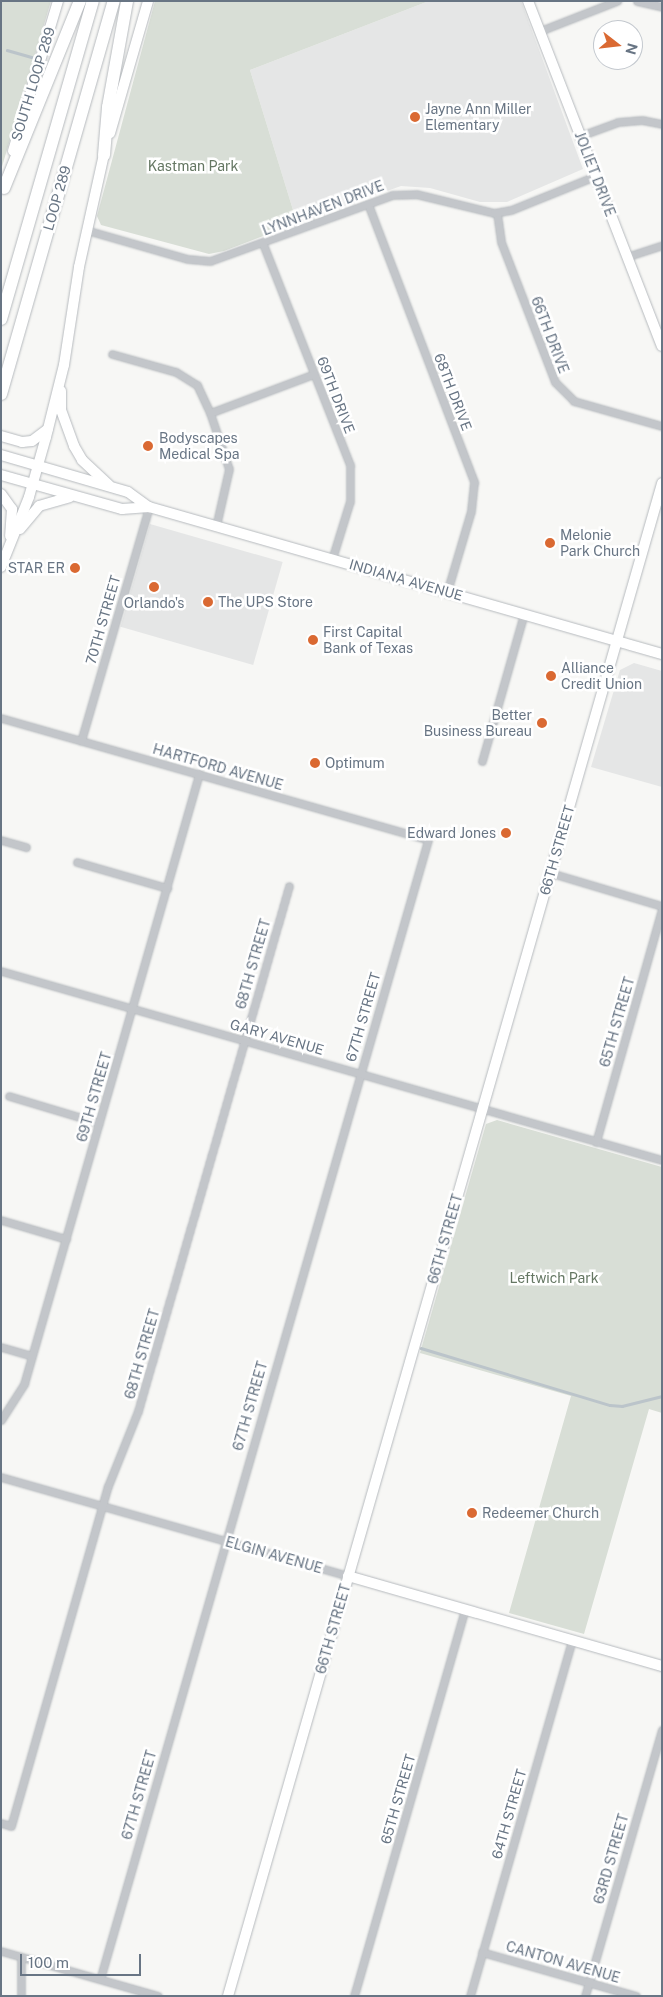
<!DOCTYPE html>
<style>
body{margin:0}
#map{position:relative;width:663px;height:1997px;overflow:hidden;background:#f7f7f5;font-family:"Public Sans",sans-serif}
div>[style]{position:absolute}
.built>*{inset:0;background:#e5e6e6;transform-origin:0 0}
.green>*{inset:0;background:#d8ded6}
.stream>*{height:2.5px;margin:-1.25px;padding:0 1.25px;transform-origin:1.25px;border-radius:1.25px;background:#bbc4ca}
.roads{filter:drop-shadow(0 0 1px #b6babe) drop-shadow(0 0 1px #b6babe)}
.street>*{height:7px;margin:-3.5px;padding:0 3.5px;transform-origin:3.5px;border-radius:3.5px;background:#c3c6ca}
.secondary>*{height:10px;margin:-5px;padding:0 5px;transform-origin:5px;border-radius:5px;background:#fff}
.highway>*{height:12px;margin:-6px;padding:0 6px;transform-origin:6px;border-radius:6px;background:#fff}
.dots>*{width:14px;height:14px;translate:-50% -50%;box-sizing:border-box;border:2px solid #fff;border-radius:50%}
span{translate:-50% -50%;white-space:nowrap;text-align:center;line-height:1.15;-webkit-text-stroke:5px #fff;paint-order:stroke}
.street-label{font-size:14px;color:#687584}
.poi-label{font-size:14px;color:#687584}
.left{translate:0 -50%;text-align:left}
.right{translate:-100% -50%;text-align:right}
.park-label{font-size:14px;color:#657763}
.frame{position:absolute;inset:0;border:2px solid #687584;pointer-events:none}
.north{position:absolute;left:593px;top:20px;width:50px;height:50px;box-sizing:border-box;background:#fff;border:1px solid #c3c8ce;border-radius:50%;rotate:106deg;font-size:14px;font-weight:700;line-height:20px;text-align:center;color:#687584}
.north::after{content:'';display:block;margin:auto;width:18px;height:22px;background:#da6932;clip-path:polygon(50% 0,100% 100%,50% 72%,0 100%)}
.scale{position:absolute;left:20px;top:1954px;width:121px;height:22px;box-sizing:border-box;border:2px solid #687584;border-top:0;padding-left:6px;font-size:15px;line-height:18px;white-space:nowrap;color:#687584;-webkit-text-stroke:4px #fff;paint-order:stroke}
</style>
<div id="map">
<div class="built">
<div style="clip-path:polygon(429px 1px,521px 1px,583px 169px,507px 202px,480px 202px,430px 188px,401px 186px,297px 223px,250px 70px)"></div>
<div style="left:150px;top:524px;width:138px;height:107px;rotate:16deg"></div>
<div style="clip-path:polygon(634px 663px,662px 671px,662px 787px,591px 767px,620px 670px)"></div>
</div>
<div class="green">
<div style="clip-path:polygon(1px 1px,51px 1px,1px 170px)"></div>
<div style="clip-path:polygon(155px 1px,429px 1px,250px 70px,297px 223px,224px 251px,209px 254px,101px 225px,97px 216px)"></div>
<div style="clip-path:polygon(497px 1120px,662px 1167px,662px 1413px,649px 1409px,584px 1634px,509px 1613px,571px 1396px,420px 1353px,486px 1124px)"></div>
</div>
<div class="stream">
<div style="left:7px;top:50px;width:26px;rotate:16deg"></div>
<div style="left:421px;top:1348px;width:197px;rotate:16.8deg"></div>
<div style="left:610px;top:1405px;width:12px;rotate:5deg"></div>
<div style="left:622px;top:1406px;width:41px;rotate:-14deg"></div>
</div>
<div class="roads">
<div class="street">
<div style="left:637px;top:1px;width:26px;rotate:13deg"></div>
<div style="left:540px;top:31px;width:83px;rotate:-21.3deg"></div>
<div style="left:580px;top:136px;width:40px;rotate:-20.2deg"></div>
<div style="left:618px;top:122px;width:24px;rotate:-5deg"></div>
<div style="left:642px;top:120px;width:20px;rotate:11deg"></div>
<div style="left:368px;top:204px;width:298px;rotate:69.1deg"></div>
<div style="left:474px;top:482px;width:29px;rotate:96deg"></div>
<div style="left:471px;top:511px;width:84px;rotate:106.5deg"></div>
<div style="left:497px;top:213px;width:29px;rotate:82deg"></div>
<div style="left:501px;top:242px;width:150px;rotate:68.9deg"></div>
<div style="left:555px;top:382px;width:27px;rotate:45deg"></div>
<div style="left:574px;top:401px;width:91px;rotate:15.9deg"></div>
<div style="left:86px;top:230px;width:106px;rotate:15.9deg"></div>
<div style="left:188px;top:259px;width:22px;rotate:5deg"></div>
<div style="left:210px;top:261px;width:194px;rotate:-19.9deg"></div>
<div style="left:392px;top:195px;width:24px;rotate:-2deg"></div>
<div style="left:416px;top:194px;width:80px;rotate:13.7deg"></div>
<div style="left:494px;top:213px;width:17px;rotate:-10deg"></div>
<div style="left:511px;top:210px;width:91px;rotate:-22deg"></div>
<div style="left:263px;top:244px;width:238px;rotate:68.5deg"></div>
<div style="left:350px;top:465px;width:36px;rotate:90deg"></div>
<div style="left:350px;top:501px;width:61px;rotate:107.2deg"></div>
<div style="left:626px;top:257px;width:38px;rotate:-18deg"></div>
<div style="left:112px;top:354px;width:66px;rotate:15.7deg"></div>
<div style="left:176px;top:372px;width:25px;rotate:32deg"></div>
<div style="left:197px;top:385px;width:31px;rotate:65deg"></div>
<div style="left:210px;top:413px;width:59px;rotate:71.3deg"></div>
<div style="left:229px;top:469px;width:58px;rotate:102.8deg"></div>
<div style="left:210px;top:413px;width:111px;rotate:-20.6deg"></div>
<div style="left:1px;top:718px;width:444px;rotate:15.9deg"></div>
<div style="left:428px;top:840px;width:1185px;rotate:106.06deg"></div>
<div style="left:81px;top:741px;width:244px;rotate:-73.8deg"></div>
<div style="left:482px;top:761px;width:153px;rotate:-74.1deg"></div>
<div style="left:1px;top:840px;width:26px;rotate:16deg"></div>
<div style="left:77px;top:862px;width:94px;rotate:16.1deg"></div>
<div style="left:551px;top:873px;width:116px;rotate:16.6deg"></div>
<div style="left:1px;top:971px;width:687px;rotate:15.96deg"></div>
<div style="left:9px;top:1096px;width:94px;rotate:16.7deg"></div>
<div style="left:596px;top:1142px;width:243px;rotate:-74.2deg"></div>
<div style="left:1px;top:1220px;width:68px;rotate:16.3deg"></div>
<div style="left:1px;top:1347px;width:32px;rotate:16deg"></div>
<div style="left:1px;top:1420px;width:43px;rotate:-57.4deg"></div>
<div style="left:24px;top:1384px;width:635px;rotate:-73.99deg"></div>
<div style="left:1px;top:1477px;width:361px;rotate:15.9deg"></div>
<div style="left:1px;top:1823px;width:10px;rotate:17deg"></div>
<div style="left:11px;top:1826px;width:354px;rotate:-74.1deg"></div>
<div style="left:108px;top:1486px;width:81px;rotate:-68.2deg"></div>
<div style="left:138px;top:1411px;width:546px;rotate:-73.95deg"></div>
<div style="left:1px;top:1951px;width:163px;rotate:16deg"></div>
<div style="left:482px;top:1952px;width:160px;rotate:15.9deg"></div>
<div style="left:21px;top:1996px;width:39px;rotate:-90deg"></div>
<div style="left:354px;top:1996px;width:403px;rotate:-74deg"></div>
<div style="left:470px;top:1996px;width:370px;rotate:-74deg"></div>
<div style="left:585px;top:1996px;width:277px;rotate:-73.9deg"></div>
</div>
<div class="secondary">
<div style="left:528px;top:1px;width:370px;rotate:68.8deg"></div>
<div style="left:110px;top:133px;width:137px;rotate:-73.9deg"></div>
<div style="left:13px;top:151px;width:157px;rotate:-73.3deg"></div>
<div style="left:61px;top:391px;width:19px;rotate:90deg"></div>
<div style="left:61px;top:410px;width:38px;rotate:70deg"></div>
<div style="left:74px;top:446px;width:16px;rotate:60deg"></div>
<div style="left:82px;top:460px;width:37px;rotate:43deg"></div>
<div style="left:1px;top:436px;width:22px;rotate:16deg"></div>
<div style="left:22px;top:442px;width:10px;rotate:-6deg"></div>
<div style="left:32px;top:441px;width:20px;rotate:-37deg"></div>
<div style="left:1px;top:455px;width:132px;rotate:16.2deg"></div>
<div style="left:128px;top:492px;width:26px;rotate:36deg"></div>
<div style="left:149px;top:507px;width:534px;rotate:15.99deg"></div>
<div style="left:1px;top:475px;width:126px;rotate:15.7deg"></div>
<div style="left:122px;top:509px;width:27px;rotate:-4deg"></div>
<div style="left:1px;top:494px;width:19px;rotate:54deg"></div>
<div style="left:12px;top:509px;width:27px;rotate:94deg"></div>
<div style="left:20px;top:529px;width:30px;rotate:-50deg"></div>
<div style="left:39px;top:506px;width:32px;rotate:-16deg"></div>
<div style="left:1px;top:567px;width:75px;rotate:-68.2deg"></div>
<div style="left:29px;top:497px;width:62px;rotate:-74.2deg"></div>
<div style="left:46px;top:437px;width:74px;rotate:-76deg"></div>
<div style="left:64px;top:365px;width:99px;rotate:-81.3deg"></div>
<div style="left:79px;top:267px;width:120px;rotate:-77.5deg"></div>
<div style="left:348px;top:1576px;width:327px;rotate:16deg"></div>
<div style="left:228px;top:1996px;width:1574px;rotate:-73.99deg"></div>
</div>
<div class="highway">
<div style="left:104px;top:155px;width:48px;rotate:-85.2deg"></div>
<div style="left:108px;top:107px;width:108px;rotate:-79.8deg"></div>
<div style="left:4px;top:188px;width:202px;rotate:-67.9deg"></div>
<div style="left:1px;top:319px;width:331px;rotate:-73.9deg"></div>
<div style="left:1px;top:394px;width:409px;rotate:-74deg"></div>
</div>
</div>
<div class="dots">
<div style="left:415px;top:117px;background:#da6932"></div>
<div style="left:148px;top:446px;background:#da6932"></div>
<div style="left:550px;top:543px;background:#da6932"></div>
<div style="left:75px;top:568px;background:#da6932"></div>
<div style="left:154px;top:587px;background:#da6932"></div>
<div style="left:208px;top:602px;background:#da6932"></div>
<div style="left:313px;top:640px;background:#da6932"></div>
<div style="left:551px;top:676px;background:#da6932"></div>
<div style="left:542px;top:723px;background:#da6932"></div>
<div style="left:315px;top:763px;background:#da6932"></div>
<div style="left:506px;top:833px;background:#da6932"></div>
<div style="left:472px;top:1513px;background:#da6932"></div>
</div>
<div class="street-label">
<span style="left:33px;top:84px;rotate:-73deg">SOUTH LOOP 289</span>
<span style="left:595px;top:174px;rotate:69deg">JOLIET DRIVE</span>
<span style="left:57px;top:198px;rotate:-74deg">LOOP 289</span>
<span style="left:323px;top:208px;rotate:-21deg">LYNNHAVEN DRIVE</span>
<span style="left:550px;top:335px;rotate:69deg">66TH DRIVE</span>
<span style="left:453px;top:392px;rotate:69deg">68TH DRIVE</span>
<span style="left:336px;top:395px;rotate:69deg">69TH DRIVE</span>
<span style="left:406px;top:580px;rotate:16deg">INDIANA AVENUE</span>
<span style="left:103px;top:620px;rotate:-74deg">70TH STREET</span>
<span style="left:218px;top:767px;rotate:16deg">HARTFORD AVENUE</span>
<span style="left:557px;top:850px;rotate:-74deg">66TH STREET</span>
<span style="left:253px;top:964px;rotate:-74deg">68TH STREET</span>
<span style="left:363px;top:1017px;rotate:-74deg">67TH STREET</span>
<span style="left:617px;top:1022px;rotate:-74deg">65TH STREET</span>
<span style="left:277px;top:1037px;rotate:16deg">GARY AVENUE</span>
<span style="left:94px;top:1097px;rotate:-74deg">69TH STREET</span>
<span style="left:445px;top:1239px;rotate:-74deg">66TH STREET</span>
<span style="left:142px;top:1354px;rotate:-74deg">68TH STREET</span>
<span style="left:250px;top:1406px;rotate:-74deg">67TH STREET</span>
<span style="left:274px;top:1555px;rotate:16deg">ELGIN AVENUE</span>
<span style="left:333px;top:1629px;rotate:-74deg">66TH STREET</span>
<span style="left:139px;top:1795px;rotate:-74deg">67TH STREET</span>
<span style="left:398px;top:1799px;rotate:-74deg">65TH STREET</span>
<span style="left:509px;top:1814px;rotate:-74deg">64TH STREET</span>
<span style="left:611px;top:1859px;rotate:-74deg">63RD STREET</span>
<span style="left:563px;top:1962px;rotate:16deg">CANTON AVENUE</span>
</div>
<div class="poi-label">
<span class="left" style="left:425px;top:117px">Jayne Ann Miller<br>Elementary</span>
<span class="left" style="left:159px;top:446px">Bodyscapes<br>Medical Spa</span>
<span class="left" style="left:560px;top:543px">Melonie<br>Park Church</span>
<span class="right" style="left:65px;top:568px">STAR ER</span>
<span class="left" style="left:218px;top:602px">The UPS Store</span>
<span style="left:154px;top:603px">Orlando's</span>
<span class="left" style="left:323px;top:640px">First Capital<br>Bank of Texas</span>
<span class="left" style="left:561px;top:676px">Alliance<br>Credit Union</span>
<span class="right" style="left:532px;top:723px">Better<br>Business Bureau</span>
<span class="left" style="left:325px;top:763px">Optimum</span>
<span class="right" style="left:496px;top:833px">Edward Jones</span>
<span class="left" style="left:482px;top:1513px">Redeemer Church</span>
</div>
<div class="park-label">
<span style="left:193px;top:166px">Kastman Park</span>
<span style="left:554px;top:1278px">Leftwich Park</span>
</div>
<div class="frame"></div>
<div class="north">N</div>
<div class="scale">100 m</div>
</div>
